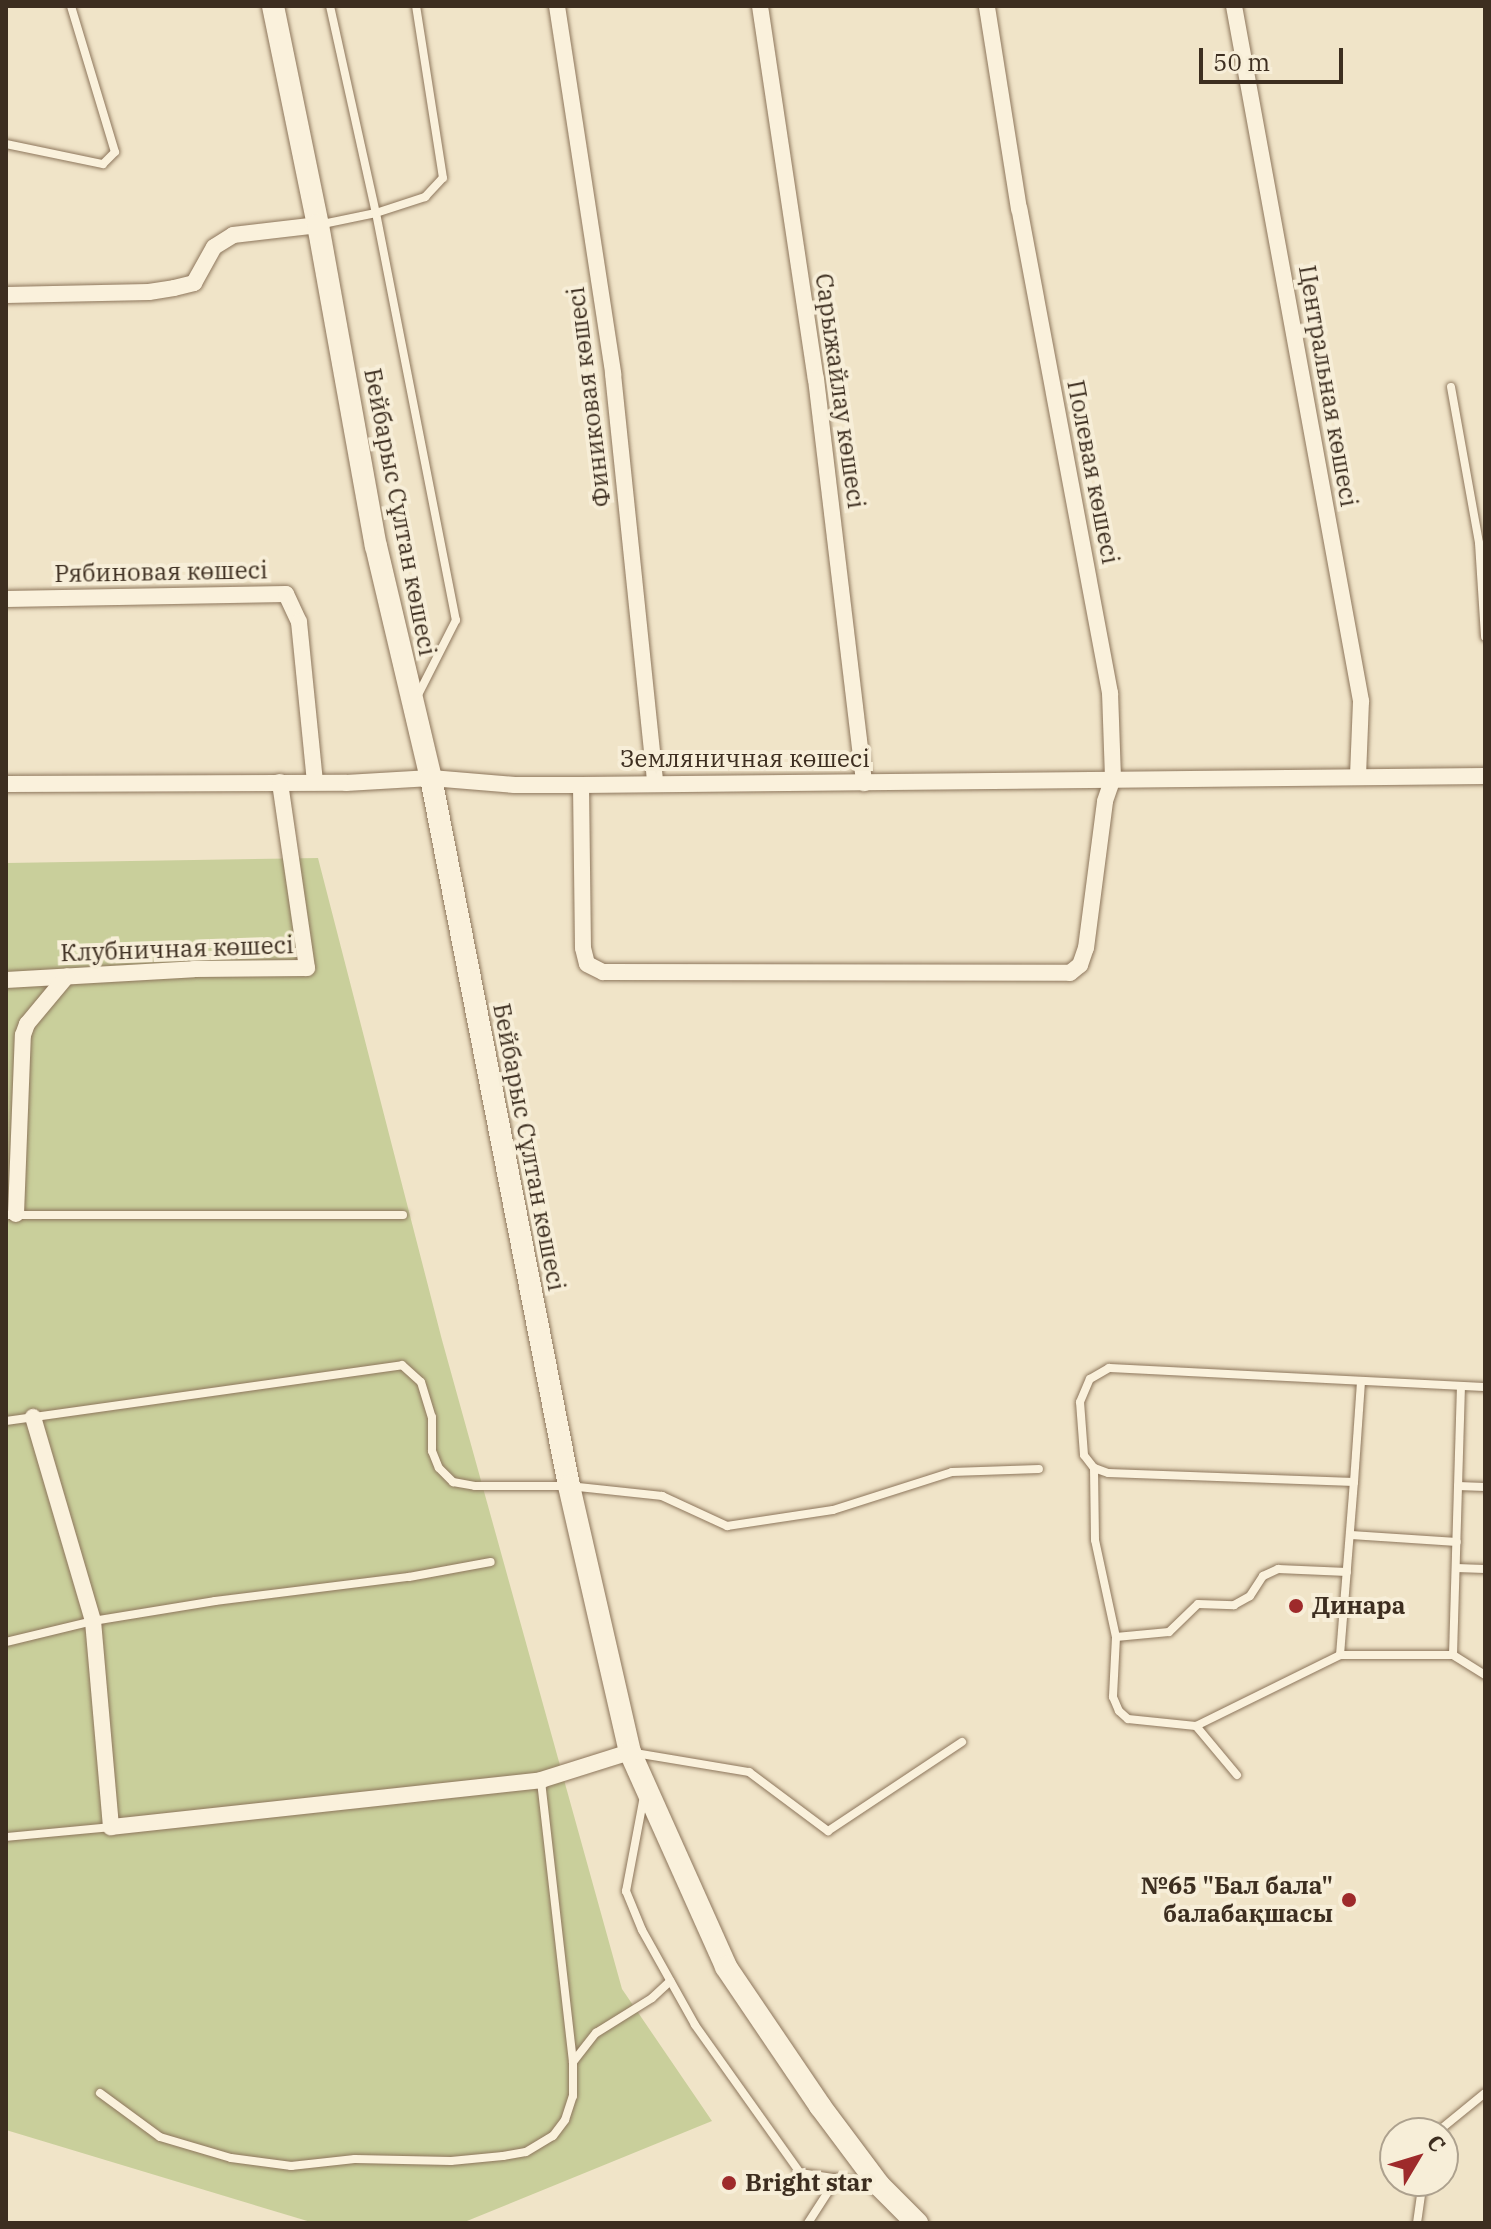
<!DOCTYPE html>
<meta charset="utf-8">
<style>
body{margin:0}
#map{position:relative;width:1491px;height:2229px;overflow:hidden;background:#f0e4c8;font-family:"IBM Plex Serif",serif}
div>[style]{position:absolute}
.green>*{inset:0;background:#c9cf9b}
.roads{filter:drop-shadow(0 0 2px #8d765c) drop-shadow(0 0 2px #8d765c)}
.lane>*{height:8px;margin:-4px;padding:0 4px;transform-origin:4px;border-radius:4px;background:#faf1dc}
.street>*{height:16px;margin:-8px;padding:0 8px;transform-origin:8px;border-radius:8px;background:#faf1dc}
.secondary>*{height:22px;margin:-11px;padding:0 11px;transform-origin:11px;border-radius:11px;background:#faf1dc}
.dots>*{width:22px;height:22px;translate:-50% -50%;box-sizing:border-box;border:4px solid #f7eed8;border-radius:50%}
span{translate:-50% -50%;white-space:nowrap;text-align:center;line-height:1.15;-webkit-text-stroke:8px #f7eed8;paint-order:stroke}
.street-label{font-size:24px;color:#3d2e20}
.poi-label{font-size:24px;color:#3d2e20;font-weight:700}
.left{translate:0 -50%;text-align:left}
.right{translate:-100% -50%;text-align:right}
.frame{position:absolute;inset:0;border:8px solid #3d2e20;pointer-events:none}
.north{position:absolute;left:1379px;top:2117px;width:80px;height:80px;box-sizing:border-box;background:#f7eed8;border:2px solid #ada18e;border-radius:50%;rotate:52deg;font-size:22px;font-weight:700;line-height:32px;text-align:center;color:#3d2e20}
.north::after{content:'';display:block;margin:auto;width:28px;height:36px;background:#9e2a2b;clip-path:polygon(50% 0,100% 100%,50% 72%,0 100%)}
.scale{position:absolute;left:1199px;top:48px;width:144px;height:36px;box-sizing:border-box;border:4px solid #3d2e20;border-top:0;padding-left:10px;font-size:24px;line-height:28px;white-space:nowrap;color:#3d2e20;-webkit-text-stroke:6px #f7eed8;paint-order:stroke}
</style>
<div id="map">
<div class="green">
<div style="clip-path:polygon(318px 858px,442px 1340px,622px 1989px,712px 2121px,462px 2223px,314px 2223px,6px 2130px,6px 863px)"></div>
</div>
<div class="roads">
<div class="lane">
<div style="left:330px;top:6px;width:212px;rotate:77.5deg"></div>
<div style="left:376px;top:213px;width:415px;rotate:78.9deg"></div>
<div style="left:456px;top:620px;width:89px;rotate:116.9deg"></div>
<div style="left:6px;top:144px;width:99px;rotate:11.7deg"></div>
<div style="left:103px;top:164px;width:17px;rotate:-45deg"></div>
<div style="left:115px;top:152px;width:152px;rotate:-106.8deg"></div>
<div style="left:318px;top:225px;width:59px;rotate:-11.7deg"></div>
<div style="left:376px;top:213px;width:52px;rotate:-18.1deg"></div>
<div style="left:425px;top:197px;width:26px;rotate:-47deg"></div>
<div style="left:443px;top:178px;width:174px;rotate:-98.9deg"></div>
<div style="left:1451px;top:387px;width:158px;rotate:79.8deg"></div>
<div style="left:1479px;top:543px;width:94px;rotate:86.3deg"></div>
<div style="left:6px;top:1215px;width:397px"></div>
<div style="left:6px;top:1421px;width:400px;rotate:-8deg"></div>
<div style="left:402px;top:1365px;width:25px;rotate:42deg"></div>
<div style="left:421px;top:1382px;width:37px;rotate:73deg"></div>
<div style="left:432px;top:1417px;width:34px;rotate:90deg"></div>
<div style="left:432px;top:1451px;width:18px;rotate:68deg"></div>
<div style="left:439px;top:1468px;width:20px;rotate:45deg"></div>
<div style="left:453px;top:1482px;width:22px;rotate:10deg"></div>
<div style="left:475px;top:1486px;width:94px"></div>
<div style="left:569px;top:1486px;width:94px;rotate:6.1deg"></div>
<div style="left:662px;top:1496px;width:72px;rotate:24.8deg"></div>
<div style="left:727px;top:1526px;width:107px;rotate:-8.6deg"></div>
<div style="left:833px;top:1510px;width:125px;rotate:-17.7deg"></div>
<div style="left:952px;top:1472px;width:87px;rotate:-2deg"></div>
<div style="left:1094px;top:1468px;width:72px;rotate:89.2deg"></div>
<div style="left:1095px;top:1540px;width:99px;rotate:77.8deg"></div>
<div style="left:1116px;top:1637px;width:60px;rotate:92.9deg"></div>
<div style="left:1113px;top:1697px;width:15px;rotate:67deg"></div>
<div style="left:1119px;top:1711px;width:12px;rotate:42deg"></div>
<div style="left:1128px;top:1719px;width:68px;rotate:5.9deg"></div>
<div style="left:1354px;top:1482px;width:101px;rotate:-86deg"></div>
<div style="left:1458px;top:1486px;width:27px;rotate:2deg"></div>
<div style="left:1351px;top:1535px;width:106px;rotate:3.8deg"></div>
<div style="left:1456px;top:1568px;width:29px;rotate:2deg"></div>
<div style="left:1116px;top:1637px;width:53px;rotate:-5.4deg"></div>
<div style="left:1169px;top:1632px;width:40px;rotate:-44deg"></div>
<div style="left:1198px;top:1604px;width:36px;rotate:2deg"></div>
<div style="left:1234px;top:1605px;width:18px;rotate:-29deg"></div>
<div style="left:1250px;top:1596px;width:24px;rotate:-57deg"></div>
<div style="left:1263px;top:1576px;width:17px;rotate:-25deg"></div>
<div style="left:1278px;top:1569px;width:69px;rotate:2.5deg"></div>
<div style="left:6px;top:1642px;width:89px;rotate:-13.6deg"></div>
<div style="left:93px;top:1621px;width:124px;rotate:-9.3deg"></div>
<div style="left:215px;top:1601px;width:195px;rotate:-7.1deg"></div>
<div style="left:409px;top:1577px;width:83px;rotate:-10.4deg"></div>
<div style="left:1340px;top:1655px;width:174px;rotate:-85.4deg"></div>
<div style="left:1354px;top:1482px;width:246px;rotate:-177.9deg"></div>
<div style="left:1108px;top:1473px;width:15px;rotate:-160deg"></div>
<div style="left:1094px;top:1468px;width:16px;rotate:-128deg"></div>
<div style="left:1084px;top:1455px;width:53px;rotate:-94.3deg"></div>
<div style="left:1080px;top:1402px;width:25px;rotate:-67deg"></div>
<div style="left:1090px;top:1379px;width:22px;rotate:-30deg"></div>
<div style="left:1109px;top:1368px;width:376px;rotate:2.9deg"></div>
<div style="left:1453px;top:1655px;width:269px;rotate:-88.3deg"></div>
<div style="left:635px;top:1753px;width:116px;rotate:9.5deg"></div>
<div style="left:749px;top:1772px;width:99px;rotate:36.8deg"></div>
<div style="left:828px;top:1831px;width:161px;rotate:-33.6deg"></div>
<div style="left:1237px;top:1775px;width:64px;rotate:-129.9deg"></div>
<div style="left:1196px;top:1726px;width:161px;rotate:-26.2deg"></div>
<div style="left:1340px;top:1655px;width:113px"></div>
<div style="left:1453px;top:1655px;width:38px;rotate:32deg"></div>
<div style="left:644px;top:1796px;width:97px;rotate:100.7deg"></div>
<div style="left:626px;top:1891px;width:42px;rotate:67.7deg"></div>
<div style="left:642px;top:1930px;width:109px;rotate:60.8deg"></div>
<div style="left:695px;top:2025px;width:181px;rotate:54.6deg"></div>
<div style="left:800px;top:2173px;width:73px;rotate:8.7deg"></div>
<div style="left:6px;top:1837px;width:105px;rotate:-5.4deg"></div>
<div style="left:573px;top:2062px;width:37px;rotate:-52deg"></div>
<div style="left:596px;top:2033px;width:66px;rotate:-32deg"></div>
<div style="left:652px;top:1998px;width:25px;rotate:-43deg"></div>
<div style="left:100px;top:2093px;width:74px;rotate:36.3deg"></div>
<div style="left:160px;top:2137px;width:74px;rotate:16.5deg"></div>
<div style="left:231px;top:2158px;width:61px;rotate:7.6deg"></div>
<div style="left:291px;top:2166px;width:64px;rotate:-6.2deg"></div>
<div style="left:355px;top:2159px;width:96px;rotate:1.2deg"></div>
<div style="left:451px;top:2161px;width:52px;rotate:-5.5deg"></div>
<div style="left:503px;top:2156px;width:23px;rotate:-10deg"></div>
<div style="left:526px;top:2152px;width:31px;rotate:-31deg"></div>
<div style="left:553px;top:2136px;width:20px;rotate:-53deg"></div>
<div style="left:565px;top:2120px;width:25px;rotate:-72deg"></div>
<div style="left:573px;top:2096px;width:34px;rotate:-90deg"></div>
<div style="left:573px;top:2062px;width:284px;rotate:-96.5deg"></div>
<div style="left:1436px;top:2133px;width:63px;rotate:-39.2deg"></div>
<div style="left:808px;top:2223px;width:54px;rotate:-57.2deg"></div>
<div style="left:1417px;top:2223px;width:42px;rotate:-81.9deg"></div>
</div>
<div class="street">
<div style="left:557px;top:6px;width:372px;rotate:81.3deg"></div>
<div style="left:613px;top:374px;width:411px;rotate:84.1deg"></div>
<div style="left:760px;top:6px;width:377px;rotate:81.5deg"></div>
<div style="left:816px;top:379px;width:407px;rotate:83.2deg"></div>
<div style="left:1234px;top:6px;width:707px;rotate:79.64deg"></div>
<div style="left:1361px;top:701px;width:74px;rotate:92.3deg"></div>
<div style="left:6px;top:295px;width:143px;rotate:-1.2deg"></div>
<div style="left:149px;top:292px;width:25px;rotate:-9deg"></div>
<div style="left:174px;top:288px;width:21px;rotate:-14deg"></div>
<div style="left:194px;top:283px;width:41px;rotate:-60.9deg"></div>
<div style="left:214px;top:247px;width:22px;rotate:-32deg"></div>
<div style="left:233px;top:235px;width:86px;rotate:-6.7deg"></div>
<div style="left:6px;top:599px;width:280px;rotate:-1deg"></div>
<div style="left:286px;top:594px;width:31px;rotate:65deg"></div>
<div style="left:299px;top:622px;width:161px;rotate:84.3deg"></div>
<div style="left:6px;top:784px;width:340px;rotate:-0.2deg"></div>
<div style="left:346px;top:783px;width:85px;rotate:-3.4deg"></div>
<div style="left:431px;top:778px;width:84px;rotate:4.8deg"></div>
<div style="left:515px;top:785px;width:66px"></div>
<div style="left:581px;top:785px;width:904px;rotate:-0.57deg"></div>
<div style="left:581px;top:785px;width:163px;rotate:89.3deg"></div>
<div style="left:583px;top:948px;width:16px;rotate:76deg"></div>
<div style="left:587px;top:964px;width:18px;rotate:27deg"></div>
<div style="left:603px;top:972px;width:467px;rotate:0.1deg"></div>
<div style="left:1070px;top:973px;width:13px;rotate:-39deg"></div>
<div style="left:1080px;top:965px;width:18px;rotate:-71deg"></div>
<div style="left:1086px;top:948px;width:148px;rotate:-82.6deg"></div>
<div style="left:1105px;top:801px;width:24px;rotate:-71deg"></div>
<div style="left:1113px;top:778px;width:85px;rotate:-92deg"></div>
<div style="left:1110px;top:693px;width:492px;rotate:-100.6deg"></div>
<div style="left:1019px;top:209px;width:206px;rotate:-99deg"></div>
<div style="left:6px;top:980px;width:188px;rotate:-3.3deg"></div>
<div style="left:194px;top:969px;width:113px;rotate:-0.5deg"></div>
<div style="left:307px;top:968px;width:188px;rotate:-98.3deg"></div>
<div style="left:16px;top:1214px;width:179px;rotate:-87.8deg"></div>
<div style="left:23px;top:1035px;width:12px;rotate:-70deg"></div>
<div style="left:27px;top:1024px;width:62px;rotate:-50.2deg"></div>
<div style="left:33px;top:1417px;width:213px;rotate:73.6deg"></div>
<div style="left:93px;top:1621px;width:207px;rotate:85deg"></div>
<div style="left:111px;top:1827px;width:433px;rotate:-6.2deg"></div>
<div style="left:541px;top:1780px;width:93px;rotate:-17.5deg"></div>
</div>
<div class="secondary">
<div style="left:273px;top:6px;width:224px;rotate:78.4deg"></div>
<div style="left:318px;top:225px;width:326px;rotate:79.8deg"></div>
<div style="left:376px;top:546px;width:238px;rotate:76.7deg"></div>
<div style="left:431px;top:778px;width:721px;rotate:78.97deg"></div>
<div style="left:569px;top:1486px;width:273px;rotate:77.1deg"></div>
<div style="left:630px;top:1752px;width:235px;rotate:65.9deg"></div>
<div style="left:726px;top:1967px;width:168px;rotate:55.9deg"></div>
<div style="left:820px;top:2106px;width:99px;rotate:53.2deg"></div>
<div style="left:879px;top:2185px;width:54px;rotate:45deg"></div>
</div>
</div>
<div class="dots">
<div style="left:1296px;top:1606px;background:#9e2a2b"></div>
<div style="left:1349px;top:1900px;background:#9e2a2b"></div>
<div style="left:729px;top:2183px;background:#9e2a2b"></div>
</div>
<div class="street-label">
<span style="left:1328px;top:386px;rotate:80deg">Центральная көшесі</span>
<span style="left:840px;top:391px;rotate:82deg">Сарыжайлау көшесі</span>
<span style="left:589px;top:397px;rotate:-97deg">Финиковая көшесі</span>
<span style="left:1093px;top:472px;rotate:79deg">Полевая көшесі</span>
<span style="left:400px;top:512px;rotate:79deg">Бейбарыс Сұлтан көшесі</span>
<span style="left:161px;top:572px;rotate:-1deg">Рябиновая көшесі</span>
<span style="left:745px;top:759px">Земляничная көшесі</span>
<span style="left:177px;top:949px;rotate:-2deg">Клубничная көшесі</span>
<span style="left:529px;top:1147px;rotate:79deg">Бейбарыс Сұлтан көшесі</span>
</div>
<div class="poi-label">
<span class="left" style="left:1312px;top:1606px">Динара</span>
<span class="right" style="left:1333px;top:1900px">№65 "Бал бала"<br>балабақшасы</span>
<span class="left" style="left:745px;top:2183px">Bright star</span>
</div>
<div class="frame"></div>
<div class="north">С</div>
<div class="scale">50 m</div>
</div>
